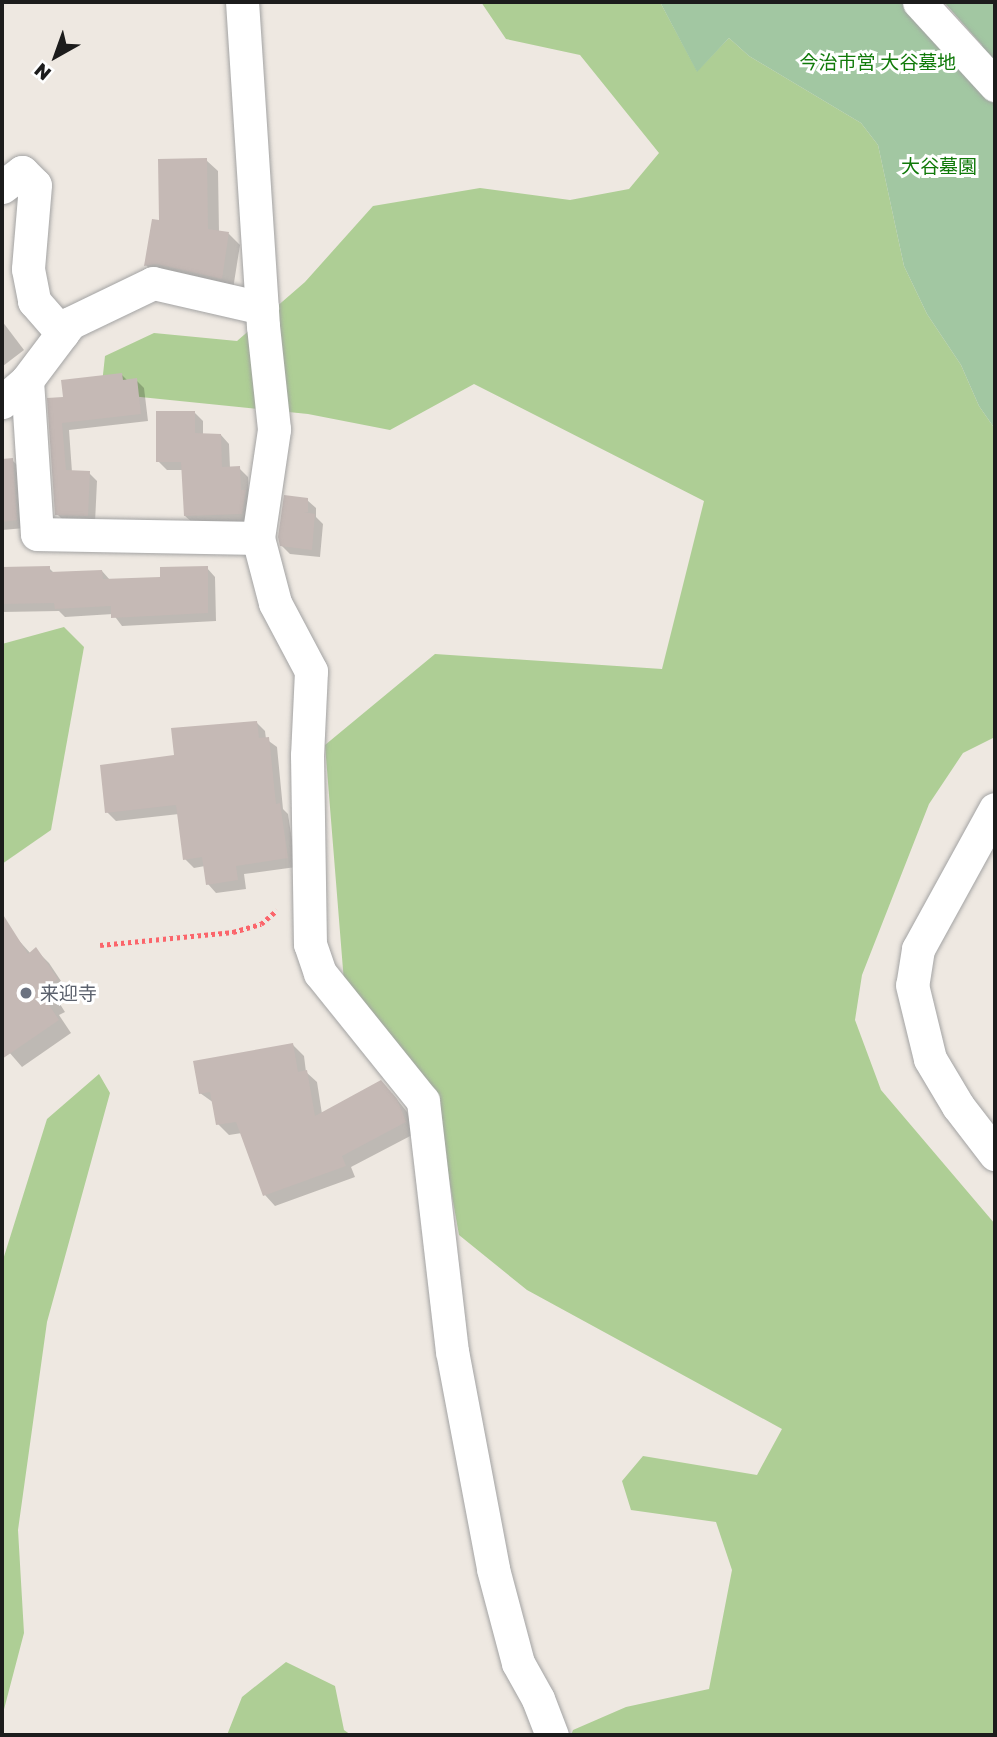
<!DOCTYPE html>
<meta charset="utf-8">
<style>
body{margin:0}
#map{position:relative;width:997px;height:1737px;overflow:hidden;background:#eee8e1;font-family:"Golos Text","Noto Sans JP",sans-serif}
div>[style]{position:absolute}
.forest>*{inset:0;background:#aece95}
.cemetery>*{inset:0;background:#a2c7a2}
.shadow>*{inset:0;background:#0003}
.building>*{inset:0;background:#c5b9b5}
.path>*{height:4.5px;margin-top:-2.25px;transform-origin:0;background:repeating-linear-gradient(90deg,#fb656b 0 3.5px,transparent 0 7px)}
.roads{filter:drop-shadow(0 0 2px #a3a3a3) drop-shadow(0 0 2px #a3a3a3)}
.minor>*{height:33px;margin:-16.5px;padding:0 16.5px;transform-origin:16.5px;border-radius:16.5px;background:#fff}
.dots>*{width:19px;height:19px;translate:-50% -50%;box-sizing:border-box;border:4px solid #fff;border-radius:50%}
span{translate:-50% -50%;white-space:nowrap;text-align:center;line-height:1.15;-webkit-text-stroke:6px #fff;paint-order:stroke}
.park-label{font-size:19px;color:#117a0a}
.worship-label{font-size:19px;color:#5b616d}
.left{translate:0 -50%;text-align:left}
.frame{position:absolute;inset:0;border:4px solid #1c1c1c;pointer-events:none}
.north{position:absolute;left:21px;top:21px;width:70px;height:70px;-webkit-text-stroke:5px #fff;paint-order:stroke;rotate:220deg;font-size:19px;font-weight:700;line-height:28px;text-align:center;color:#1c1c1c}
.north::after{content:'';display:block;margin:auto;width:24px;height:32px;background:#1c1c1c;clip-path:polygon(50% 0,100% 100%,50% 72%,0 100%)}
</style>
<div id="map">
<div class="forest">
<div style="clip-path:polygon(481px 2px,660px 2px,697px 71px,729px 38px,749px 56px,861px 123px,878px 145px,904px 266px,927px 314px,961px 365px,979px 406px,995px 429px,995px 737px,963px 753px,929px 804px,862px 975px,855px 1020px,881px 1090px,995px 1224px,995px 1735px,571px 1735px,573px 1730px,626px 1707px,709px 1689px,732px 1570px,716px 1522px,631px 1510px,622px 1481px,643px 1456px,757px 1475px,782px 1429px,527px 1290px,459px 1235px,444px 1151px,346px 1007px,325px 745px,435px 654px,662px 669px,704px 501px,474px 384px,390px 430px,308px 414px,101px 393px,105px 356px,154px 333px,237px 341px,305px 282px,373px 206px,480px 188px,570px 200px,629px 189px,659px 153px,580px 55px,506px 39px)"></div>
<div style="clip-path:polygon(64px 627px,84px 647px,51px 830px,2px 864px,2px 644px)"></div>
<div style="clip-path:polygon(99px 1074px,110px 1093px,47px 1322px,18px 1530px,24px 1633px,2px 1717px,2px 1263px,47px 1119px)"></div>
<div style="clip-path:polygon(286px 1662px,335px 1686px,344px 1730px,351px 1735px,227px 1735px,242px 1697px)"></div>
</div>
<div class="cemetery">
<div style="clip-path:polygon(660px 2px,903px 2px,965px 63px,982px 45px,944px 2px,995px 2px,995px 429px,979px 406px,961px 365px,927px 314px,904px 266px,878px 145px,861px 123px,749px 56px,729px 38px,697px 72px)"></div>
</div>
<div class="shadow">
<div style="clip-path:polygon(206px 160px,218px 171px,219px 232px,229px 234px,240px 245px,233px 289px,157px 277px,146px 265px,161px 222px)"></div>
<div style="clip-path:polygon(2px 321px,24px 350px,3px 366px,2px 365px)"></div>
<div style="clip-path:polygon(121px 374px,128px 381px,136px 380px,144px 388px,148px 421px,69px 430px,72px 472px,89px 473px,97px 481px,95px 523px,65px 522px,57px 514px,49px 399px,65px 398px)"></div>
<div style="clip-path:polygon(195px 413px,203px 421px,203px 435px,221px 435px,229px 444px,230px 468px,239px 468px,248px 477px,250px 522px,194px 524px,185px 516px,183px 470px,167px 470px,158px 461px)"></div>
<div style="clip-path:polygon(12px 460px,21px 469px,25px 528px,2px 530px,2px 461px)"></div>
<div style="clip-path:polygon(307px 500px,316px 508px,316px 517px,323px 524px,320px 557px,290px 554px,281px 545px)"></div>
<div style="clip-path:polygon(49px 568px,55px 574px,102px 571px,110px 580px,162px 579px,207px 568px,215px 577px,216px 621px,122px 626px,113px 614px,65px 617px,59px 611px,2px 612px,2px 569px)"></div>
<div style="clip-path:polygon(257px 723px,265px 731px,266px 739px,277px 747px,283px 809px,288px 814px,296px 867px,244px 874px,246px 889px,216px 893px,208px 884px,205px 866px,194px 868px,185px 859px,179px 814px,116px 821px,107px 812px,176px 757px)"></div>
<div style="clip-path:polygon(14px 935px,31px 954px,36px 950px,49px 963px,69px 993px,58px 1001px,65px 1012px,59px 1015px,71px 1033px,22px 1067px,2px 1044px,2px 944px)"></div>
<div style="clip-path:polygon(293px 1045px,304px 1056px,306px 1072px,317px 1082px,322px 1114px,392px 1093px,407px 1112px,416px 1133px,351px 1167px,355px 1177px,275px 1206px,265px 1195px,242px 1133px,229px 1135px,218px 1124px,214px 1103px,200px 1093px)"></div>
</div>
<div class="building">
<div style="clip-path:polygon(207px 158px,208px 229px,229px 232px,222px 279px,157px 264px,144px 266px,152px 219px,159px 220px,158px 159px)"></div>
<div style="clip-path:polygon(122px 373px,123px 380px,137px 378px,141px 414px,62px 423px,66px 470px,90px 471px,88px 516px,55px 515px,47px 398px,63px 397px,61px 380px)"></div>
<div style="clip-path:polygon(156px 411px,195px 411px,195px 433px,221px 434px,222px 467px,240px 466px,241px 490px,246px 490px,242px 514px,184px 516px,181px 462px,156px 462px)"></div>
<div style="clip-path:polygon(13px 458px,17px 520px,2px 522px,2px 459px)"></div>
<div style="clip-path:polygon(284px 495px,308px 498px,308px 512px,304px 512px,315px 514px,312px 550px,280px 546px,278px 537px)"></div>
<div style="clip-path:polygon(50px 566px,50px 572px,102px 570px,103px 579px,160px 577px,160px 567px,208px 566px,208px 613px,111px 618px,111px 606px,55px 609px,54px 603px,2px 604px,2px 567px)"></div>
<div style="clip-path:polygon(257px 721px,259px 738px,269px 737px,276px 804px,280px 803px,288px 858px,236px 866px,238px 880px,206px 885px,202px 857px,183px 860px,176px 805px,105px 813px,100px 765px,174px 755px,171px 728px)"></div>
<div style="clip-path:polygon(2px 913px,28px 954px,36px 947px,58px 979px,46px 987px,53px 998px,47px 1002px,59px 1020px,2px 1059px)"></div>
<div style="clip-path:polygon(293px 1043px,298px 1072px,307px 1070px,315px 1116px,381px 1080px,397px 1099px,406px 1122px,342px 1156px,346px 1166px,263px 1196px,236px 1122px,216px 1125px,210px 1092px,199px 1094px,193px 1061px)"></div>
</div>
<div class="path">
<div style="left:100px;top:945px;width:134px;rotate:-5.6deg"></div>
<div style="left:233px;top:932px;width:29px;rotate:-16deg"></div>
<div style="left:261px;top:924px;width:21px;rotate:-41deg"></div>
</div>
<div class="roads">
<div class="minor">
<div style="left:919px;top:2px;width:113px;rotate:47.5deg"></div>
<div style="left:2px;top:187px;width:25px;rotate:-37deg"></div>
<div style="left:22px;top:172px;width:18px;rotate:45deg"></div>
<div style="left:35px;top:185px;width:84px;rotate:94.8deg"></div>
<div style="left:28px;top:269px;width:33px;rotate:79deg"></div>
<div style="left:34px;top:301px;width:43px;rotate:48.8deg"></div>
<div style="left:27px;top:380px;width:154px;rotate:86.3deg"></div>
<div style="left:37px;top:534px;width:221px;rotate:1deg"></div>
<div style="left:258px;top:538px;width:110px;rotate:-81.6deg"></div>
<div style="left:274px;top:429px;width:104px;rotate:-96.1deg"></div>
<div style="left:263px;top:326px;width:325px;rotate:-93.7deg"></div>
<div style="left:2px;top:402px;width:33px;rotate:-41deg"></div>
<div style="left:27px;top:380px;width:71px;rotate:-53deg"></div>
<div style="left:70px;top:323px;width:92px;rotate:-25.7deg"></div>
<div style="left:153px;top:283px;width:112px;rotate:12.9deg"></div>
<div style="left:258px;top:538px;width:67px;rotate:75.3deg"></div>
<div style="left:275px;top:603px;width:77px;rotate:62.1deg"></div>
<div style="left:311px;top:671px;width:84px;rotate:92.7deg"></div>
<div style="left:307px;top:755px;width:189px;rotate:89.1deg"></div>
<div style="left:310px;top:944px;width:31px;rotate:71deg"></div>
<div style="left:320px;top:973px;width:164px;rotate:51.2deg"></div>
<div style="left:423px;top:1101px;width:252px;rotate:83.4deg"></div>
<div style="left:452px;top:1351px;width:222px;rotate:79.3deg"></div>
<div style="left:493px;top:1569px;width:97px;rotate:75.1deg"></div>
<div style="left:518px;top:1663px;width:41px;rotate:60.9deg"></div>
<div style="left:538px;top:1699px;width:39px;rotate:69deg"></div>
<div style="left:995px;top:809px;width:160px;rotate:118.8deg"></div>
<div style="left:918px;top:949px;width:36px;rotate:99deg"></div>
<div style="left:912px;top:985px;width:76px;rotate:76.3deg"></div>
<div style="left:930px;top:1059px;width:55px;rotate:59.2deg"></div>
<div style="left:958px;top:1106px;width:61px;rotate:52.4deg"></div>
</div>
</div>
<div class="dots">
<div style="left:26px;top:993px;background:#6b7280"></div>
</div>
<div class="park-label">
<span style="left:878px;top:62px">今治市営 大谷墓地</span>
<span style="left:939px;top:166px">大谷墓園</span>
</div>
<div class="worship-label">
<span class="left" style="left:40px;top:993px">来迎寺</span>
</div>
<div class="frame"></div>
<div class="north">N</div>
</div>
